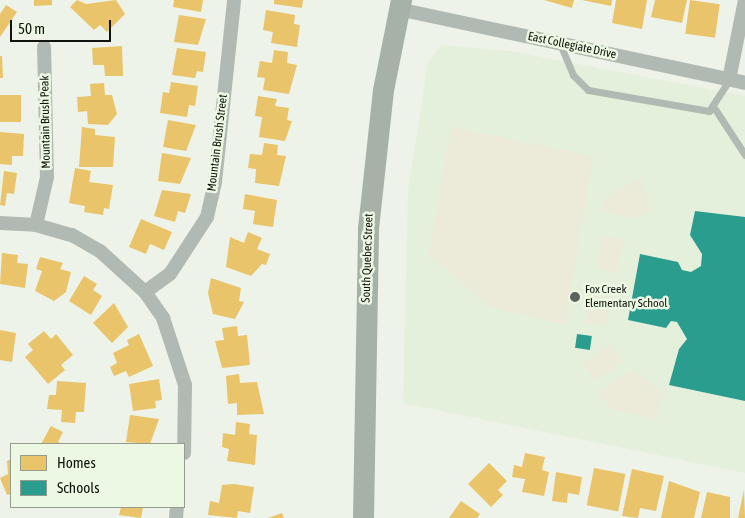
<!DOCTYPE html>
<style>
body{margin:0}
#map{position:relative;width:745px;height:518px;overflow:hidden;background:#edf3e8;font-family:"Asap Condensed",sans-serif}
div>[style]{position:absolute}
.built>*{inset:0;background:#e5f0dc}
.green>*{inset:0;background:#ecead9;transform-origin:0 0}
.homes>*{inset:0;background:#e9c46a;transform-origin:0 0}
.schools>*{inset:0;background:#2a9d8f;transform-origin:0 0}
.lane>*{height:7px;margin:-3.5px;padding:0 3.5px;transform-origin:3.5px;border-radius:3.5px;background:#b1bab2}
.street>*{height:14px;margin:-7px;padding:0 7px;transform-origin:7px;border-radius:7px;background:#b1bab2}
.primary>*{height:21px;margin:-10.5px;padding:0 10.5px;transform-origin:10.5px;border-radius:10.5px;background:#a6b2a7}
.dots>*{width:14px;height:14px;translate:-50% -50%;box-sizing:border-box;border:2px solid #ecf8e3;border-radius:50%}
span{translate:-50% -50%;white-space:nowrap;text-align:center;line-height:1.15;-webkit-text-stroke:5px #ecf8e3;paint-order:stroke}
.street-label{font-size:12px;color:#10140d}
.poi-label{font-size:12px;color:#10140d}
.left{translate:0 -50%;text-align:left}
.legend{position:absolute;left:10px;top:443px;width:175px;height:65px;box-sizing:border-box;background:#ecf8e3;border:1px solid #949d8d;margin:0;padding:6px 9px;list-style:none;font-size:15px;color:#10140d}
.legend li{display:flex;align-items:center;gap:10px;height:25px}
.legend b{width:25px;border:1px solid #949d8d}
.scale{position:absolute;left:10px;top:20px;width:101px;height:22px;box-sizing:border-box;border:2px solid #10140d;border-top:0;padding-left:6px;font-size:15px;line-height:18px;white-space:nowrap;color:#10140d;-webkit-text-stroke:4px #ecf8e3;paint-order:stroke}
</style>
<div id="map">
<div class="built">
<div style="clip-path:polygon(441px 45px,510px 51px,745px 96px,745px 473px,403px 403px,408px 191px,428px 62px)"></div>
</div>
<div class="green">
<div style="clip-path:polygon(451px 127px,593px 156px,565px 324px,492px 308px,429px 255px)"></div>
<div style="clip-path:polygon(642px 176px,650px 210px,638px 218px,602px 212px,605px 198px)"></div>
<div style="left:603px;top:235px;width:21px;height:34px;rotate:11deg"></div>
<div style="left:592px;top:290px;width:20px;height:33px;rotate:11deg"></div>
<div style="left:610px;top:344px;width:22px;height:33px;rotate:56deg"></div>
<div style="clip-path:polygon(633px 369px,663px 394px,657px 419px,611px 409px,599px 393px)"></div>
</div>
<div class="homes">
<div style="clip-path:polygon(34px 0,52px 0,52px 5px,34px 6px)"></div>
<div style="clip-path:polygon(77px 0,86px 4px,116px 0,125px 14px,107px 32px,100px 25px,94px 30px,70px 7px)"></div>
<div style="clip-path:polygon(174px 0,203px 0,201px 12px,173px 7px)"></div>
<div style="clip-path:polygon(274px 0,303px 0,302px 8px,274px 4px)"></div>
<div style="clip-path:polygon(544px 0,574px 0,572px 8px)"></div>
<div style="clip-path:polygon(582px 0,612px 0,611px 6px)"></div>
<div style="clip-path:polygon(616px 0,647px 0,642px 29px,612px 23px)"></div>
<div style="clip-path:polygon(655px 0,687px 0,682px 23px,651px 17px)"></div>
<div style="left:690px;top:0;width:30px;height:34px;rotate:8deg"></div>
<div style="clip-path:polygon(6px 5px,17px 12px,0 37px,0 14px)"></div>
<div style="clip-path:polygon(266px 10px,295px 15px,294px 24px,300px 25px,297px 47px,271px 43px,273px 32px,263px 30px)"></div>
<div style="clip-path:polygon(179px 15px,206px 19px,198px 45px,174px 42px)"></div>
<div style="clip-path:polygon(122px 46px,123px 76px,105px 76px,104px 65px,93px 65px,92px 48px)"></div>
<div style="clip-path:polygon(177px 48px,206px 52px,203px 72px,197px 71px,195px 78px,172px 75px)"></div>
<div style="clip-path:polygon(274px 50px,288px 52px,287px 63px,297px 65px,289px 94px,263px 90px,265px 78px,257px 77px,260px 61px,272px 63px)"></div>
<div style="clip-path:polygon(0 56px,2px 56px,3px 78px,0 78px)"></div>
<div style="clip-path:polygon(171px 82px,198px 86px,195px 106px,189px 105px,187px 117px,160px 113px,163px 92px,169px 93px)"></div>
<div style="clip-path:polygon(104px 83px,105px 95px,112px 95px,117px 114px,108px 125px,88px 124px,87px 111px,78px 112px,77px 97px,91px 96px,90px 84px)"></div>
<div style="left:0;top:95px;width:21px;height:27px"></div>
<div style="clip-path:polygon(258px 96px,277px 99px,275px 106px,289px 108px,287px 120px,292px 121px,285px 141px,259px 137px,262px 117px,255px 116px)"></div>
<div style="clip-path:polygon(168px 120px,196px 125px,186px 151px,163px 147px)"></div>
<div style="clip-path:polygon(82px 127px,95px 129px,95px 135px,115px 137px,113px 167px,79px 167px)"></div>
<div style="clip-path:polygon(0 132px,24px 134px,23px 156px,12px 156px,12px 165px,0 164px)"></div>
<div style="clip-path:polygon(264px 143px,278px 145px,277px 155px,286px 156px,279px 186px,255px 183px,256px 169px,248px 168px,250px 154px,262px 155px)"></div>
<div style="clip-path:polygon(162px 153px,191px 158px,180px 184px,158px 181px)"></div>
<div style="clip-path:polygon(75px 168px,91px 171px,89px 182px,113px 185px,109px 209px,104px 208px,103px 215px,84px 212px,85px 206px,69px 203px)"></div>
<div style="clip-path:polygon(4px 171px,17px 173px,14px 194px,7px 193px,5px 206px,0 205px)"></div>
<div style="clip-path:polygon(162px 190px,191px 194px,185px 213px,178px 211px,175px 222px,154px 216px)"></div>
<div style="clip-path:polygon(245px 194px,277px 200px,273px 227px,253px 224px,255px 211px,243px 209px)"></div>
<div style="clip-path:polygon(141px 219px,172px 232px,164px 250px,150px 244px,146px 254px,129px 247px)"></div>
<div style="clip-path:polygon(248px 232px,262px 238px,257px 249px,270px 254px,266px 265px,262px 264px,251px 276px,226px 267px,230px 237px,244px 243px)"></div>
<div style="clip-path:polygon(2px 253px,18px 255px,17px 263px,28px 264px,25px 288px,0 284px)"></div>
<div style="clip-path:polygon(40px 257px,63px 263px,60px 269px,71px 272px,66px 292px,54px 301px,35px 291px,42px 271px,36px 269px)"></div>
<div style="clip-path:polygon(84px 276px,97px 284px,93px 290px,102px 296px,91px 315px,69px 301px)"></div>
<div style="clip-path:polygon(211px 278px,241px 288px,239px 301px,244px 302px,235px 319px,213px 314px,208px 293px)"></div>
<div style="clip-path:polygon(114px 303px,128px 327px,112px 343px,93px 323px)"></div>
<div style="clip-path:polygon(237px 326px,238px 336px,247px 335px,250px 365px,222px 368px,215px 341px,224px 340px,222px 328px)"></div>
<div style="clip-path:polygon(0 330px,16px 333px,12px 362px,0 360px)"></div>
<div style="clip-path:polygon(44px 331px,51px 339px,56px 334px,73px 355px,61px 365px,65px 370px,48px 384px,25px 357px,33px 350px,28px 344px)"></div>
<div style="clip-path:polygon(139px 334px,153px 366px,129px 377px,126px 371px,114px 376px,110px 367px,117px 363px,113px 353px,129px 345px,127px 340px)"></div>
<div style="clip-path:polygon(239px 374px,240px 383px,257px 382px,264px 414px,237px 415px,237px 403px,228px 404px,226px 376px)"></div>
<div style="clip-path:polygon(159px 379px,162px 400px,155px 401px,156px 408px,133px 411px,129px 384px)"></div>
<div style="clip-path:polygon(57px 381px,86px 383px,84px 412px,76px 412px,75px 423px,61px 422px,62px 410px,47px 409px,49px 395px,56px 395px)"></div>
<div style="clip-path:polygon(130px 415px,159px 419px,150px 444px,126px 442px)"></div>
<div style="clip-path:polygon(236px 422px,250px 424px,249px 434px,257px 435px,255px 465px,227px 461px,229px 449px,222px 447px,223px 433px,235px 435px)"></div>
<div style="clip-path:polygon(51px 426px,63px 432px,58px 442px,63px 444px,41px 444px)"></div>
<div style="clip-path:polygon(525px 453px,545px 457px,542px 470px,549px 472px,544px 496px,522px 492px,525px 479px,512px 477px,514px 465px,522px 467px)"></div>
<div style="clip-path:polygon(11px 459px,11px 494px,7px 495px,0 478px,8px 474px,7px 461px)"></div>
<div style="clip-path:polygon(489px 463px,507px 481px,498px 490px,503px 495px,491px 507px,468px 484px)"></div>
<div style="left:594px;top:468px;width:32px;height:38px;rotate:11deg"></div>
<div style="clip-path:polygon(632px 469px,664px 476px,656px 511px,640px 508px,638px 518px,622px 516px)"></div>
<div style="clip-path:polygon(556px 472px,582px 477px,579px 495px,568px 493px,567px 503px,552px 501px)"></div>
<div style="clip-path:polygon(669px 481px,700px 492px,694px 518px,661px 518px)"></div>
<div style="clip-path:polygon(234px 484px,254px 487px,250px 513px,238px 511px,237px 518px,208px 515px,210px 501px,219px 503px,222px 485px)"></div>
<div style="clip-path:polygon(744px 490px,745px 518px,738px 518px)"></div>
<div style="clip-path:polygon(707px 492px,730px 497px,730px 518px,701px 518px)"></div>
<div style="clip-path:polygon(461px 501px,480px 514px,477px 518px,449px 518px)"></div>
<div style="clip-path:polygon(121px 507px,143px 507px,141px 518px,119px 515px)"></div>
<div style="clip-path:polygon(282px 513px,284px 518px,268px 518px)"></div>
</div>
<div class="schools">
<div style="clip-path:polygon(695px 211px,745px 217px,745px 401px,669px 385px,679px 349px,687px 339px,677px 322px,671px 321px,666px 328px,628px 320px,640px 254px,678px 262px,682px 270px,691px 272px,701px 266px,702px 254px,690px 235px)"></div>
<div style="left:577px;top:334px;width:15px;height:14px;rotate:8deg"></div>
</div>
<div class="lane">
<div style="left:560px;top:44px;width:34px;rotate:67deg"></div>
<div style="left:573px;top:75px;width:21px;rotate:45deg"></div>
<div style="left:588px;top:90px;width:123px;rotate:9.8deg"></div>
<div style="left:709px;top:111px;width:37px;rotate:-57deg"></div>
<div style="left:715px;top:109px;width:55px;rotate:56.9deg"></div>
</div>
<div class="street">
<div style="left:398px;top:9px;width:355px;rotate:12deg"></div>
<div style="left:729px;top:80px;width:82px;rotate:-78.7deg"></div>
<div style="left:0;top:223px;width:36px;rotate:3deg"></div>
<div style="left:36px;top:225px;width:37px;rotate:16deg"></div>
<div style="left:72px;top:235px;width:32px;rotate:30deg"></div>
<div style="left:100px;top:251px;width:61px;rotate:42.3deg"></div>
<div style="left:145px;top:292px;width:32px;rotate:55deg"></div>
<div style="left:163px;top:318px;width:71px;rotate:71.8deg"></div>
<div style="left:185px;top:385px;width:68px;rotate:90.8deg"></div>
<div style="left:36px;top:225px;width:49px;rotate:-77.1deg"></div>
<div style="left:47px;top:177px;width:130px;rotate:-91.3deg"></div>
<div style="left:145px;top:292px;width:31px;rotate:-36deg"></div>
<div style="left:170px;top:274px;width:68px;rotate:-57deg"></div>
<div style="left:207px;top:217px;width:36px;rotate:-77deg"></div>
<div style="left:215px;top:182px;width:183px;rotate:-84deg"></div>
<div style="left:176px;top:518px;width:11px;rotate:-85deg"></div>
</div>
<div class="primary">
<div style="left:363px;top:518px;width:290px;rotate:-89deg"></div>
<div style="left:368px;top:228px;width:139px;rotate:-83.8deg"></div>
<div style="left:383px;top:90px;width:92px;rotate:-78.7deg"></div>
</div>
<div class="dots">
<div style="left:575px;top:297px;background:#5d625a"></div>
</div>
<div class="street-label">
<span style="left:572px;top:46px;rotate:12deg">East Collegiate Drive</span>
<span style="left:46px;top:122px;rotate:-91deg">Mountain Brush Peak</span>
<span style="left:218px;top:143px;rotate:-83deg">Mountain Brush Street</span>
<span style="left:368px;top:258px;rotate:-88deg">South Quebec Street</span>
</div>
<div class="poi-label">
<span class="left" style="left:585px;top:297px">Fox Creek<br>Elementary School</span>
</div>
<ul class="legend">
<li><b style="height:14px;background:#e9c46a"></b>Homes</li>
<li><b style="height:14px;background:#2a9d8f"></b>Schools</li>
</ul>
<div class="scale">50 m</div>
</div>
